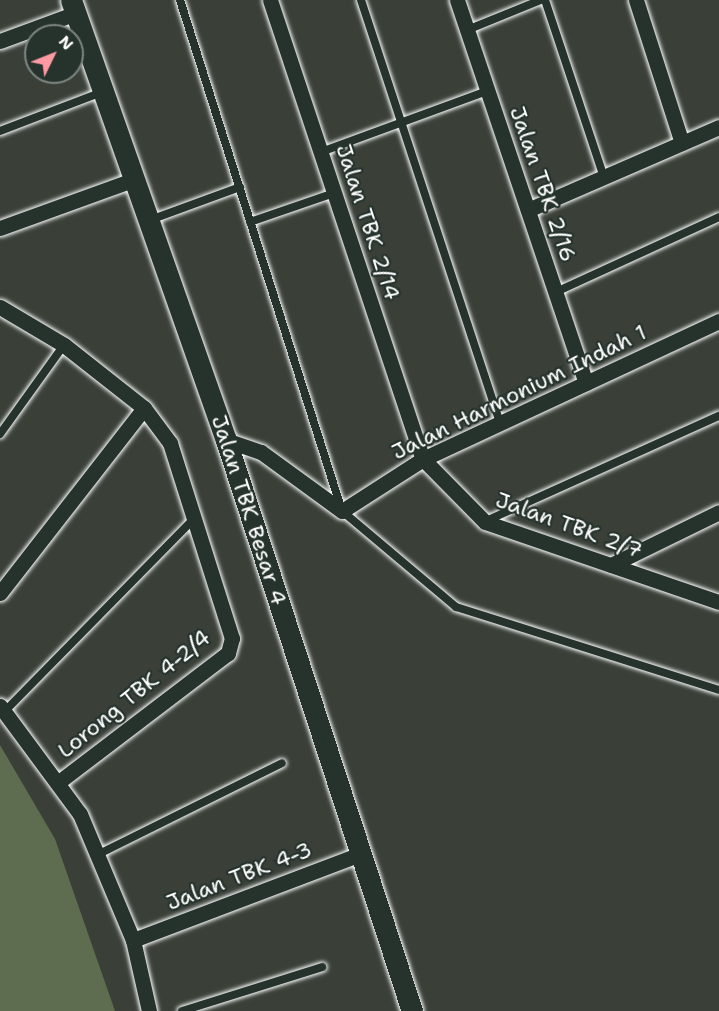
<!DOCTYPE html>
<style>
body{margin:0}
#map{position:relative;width:719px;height:1011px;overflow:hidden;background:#3a4038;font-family:"Shantell Sans",sans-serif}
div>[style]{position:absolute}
.green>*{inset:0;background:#5e6d4f}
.roads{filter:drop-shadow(0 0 2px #fff) drop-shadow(0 0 2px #fff)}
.lane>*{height:8px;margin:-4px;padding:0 4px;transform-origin:4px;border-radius:4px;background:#26332d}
.street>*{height:15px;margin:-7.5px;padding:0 7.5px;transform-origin:7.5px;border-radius:7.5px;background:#26332d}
.secondary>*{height:21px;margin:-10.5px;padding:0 10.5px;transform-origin:10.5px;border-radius:10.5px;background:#26332d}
span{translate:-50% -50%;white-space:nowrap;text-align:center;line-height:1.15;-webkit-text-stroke:4.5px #26332d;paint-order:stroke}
.street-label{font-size:22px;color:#fff}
.north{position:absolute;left:24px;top:24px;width:60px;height:60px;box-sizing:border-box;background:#26332d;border:2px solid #7d8581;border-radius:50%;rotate:47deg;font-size:16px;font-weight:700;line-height:24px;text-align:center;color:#fff}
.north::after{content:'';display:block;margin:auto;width:21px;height:27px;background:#ff9aa2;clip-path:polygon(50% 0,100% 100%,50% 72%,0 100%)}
</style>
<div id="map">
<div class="green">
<div style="clip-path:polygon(0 745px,55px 839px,115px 1011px,0 1011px)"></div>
</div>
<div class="roads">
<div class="lane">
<div style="left:180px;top:0;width:536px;rotate:72.41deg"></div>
<div style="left:342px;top:511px;width:149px;rotate:40.1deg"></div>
<div style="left:456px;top:607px;width:276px;rotate:17.5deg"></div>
<div style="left:361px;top:0;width:445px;rotate:71.8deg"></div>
<div style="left:545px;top:0;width:187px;rotate:71.6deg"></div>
<div style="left:467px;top:30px;width:80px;rotate:-22.1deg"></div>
<div style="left:0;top:131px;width:109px;rotate:-20.9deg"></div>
<div style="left:321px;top:152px;width:177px;rotate:-20.2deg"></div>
<div style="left:150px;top:220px;width:96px;rotate:-20.1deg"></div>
<div style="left:250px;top:222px;width:89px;rotate:-19deg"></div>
<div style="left:556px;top:292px;width:179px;rotate:-24.7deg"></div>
<div style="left:0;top:434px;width:110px;rotate:-54.3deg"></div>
<div style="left:486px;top:521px;width:256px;rotate:-24.3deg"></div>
<div style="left:5px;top:711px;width:269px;rotate:-45.5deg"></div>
<div style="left:99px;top:854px;width:204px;rotate:-26.4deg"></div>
<div style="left:182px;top:1011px;width:147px;rotate:-17.4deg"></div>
</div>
<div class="street">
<div style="left:270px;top:0;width:484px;rotate:71.6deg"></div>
<div style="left:423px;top:459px;width:88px;rotate:45.5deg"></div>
<div style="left:485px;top:522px;width:247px;rotate:18.9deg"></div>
<div style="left:457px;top:0;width:404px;rotate:71.4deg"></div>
<div style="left:636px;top:0;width:150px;rotate:72.2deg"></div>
<div style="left:0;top:41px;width:81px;rotate:-20.2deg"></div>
<div style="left:528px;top:210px;width:208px;rotate:-23.5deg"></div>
<div style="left:0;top:228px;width:144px;rotate:-19.9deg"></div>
<div style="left:0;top:307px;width:74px;rotate:30.7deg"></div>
<div style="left:64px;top:345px;width:102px;rotate:38.2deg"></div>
<div style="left:144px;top:408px;width:44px;rotate:53.4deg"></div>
<div style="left:170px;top:443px;width:205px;rotate:72.4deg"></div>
<div style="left:232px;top:638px;width:16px;rotate:105deg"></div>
<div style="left:228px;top:653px;width:211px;rotate:142.7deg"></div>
<div style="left:226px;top:440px;width:37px;rotate:19deg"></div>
<div style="left:261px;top:452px;width:100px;rotate:36.1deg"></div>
<div style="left:342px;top:511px;width:96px;rotate:-32.7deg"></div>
<div style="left:423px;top:459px;width:327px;rotate:-25deg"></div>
<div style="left:611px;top:565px;width:120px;rotate:-26.1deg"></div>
<div style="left:0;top:593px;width:234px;rotate:-52.1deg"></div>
<div style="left:0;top:706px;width:134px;rotate:53.5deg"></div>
<div style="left:80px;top:814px;width:137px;rotate:67.2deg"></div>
<div style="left:133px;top:940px;width:73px;rotate:77.3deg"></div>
<div style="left:133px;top:940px;width:244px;rotate:-20.7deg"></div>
</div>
<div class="secondary">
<div style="left:71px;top:0;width:467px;rotate:70.6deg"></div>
<div style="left:226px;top:440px;width:601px;rotate:71.96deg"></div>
</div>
</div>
<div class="street-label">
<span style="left:543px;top:184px;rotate:71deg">Jalan TBK 2/16</span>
<span style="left:368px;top:222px;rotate:72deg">Jalan TBK 2/14</span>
<span style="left:519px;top:392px;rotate:-26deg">Jalan Harmonium Indah 1</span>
<span style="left:249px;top:510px;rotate:72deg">Jalan TBK Besar 4</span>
<span style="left:569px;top:525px;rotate:20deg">Jalan TBK 2/7</span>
<span style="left:134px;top:694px;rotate:-39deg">Lorong TBK 4-2/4</span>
<span style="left:239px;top:876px;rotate:-21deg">Jalan TBK 4-3</span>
</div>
<div class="north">N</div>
</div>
